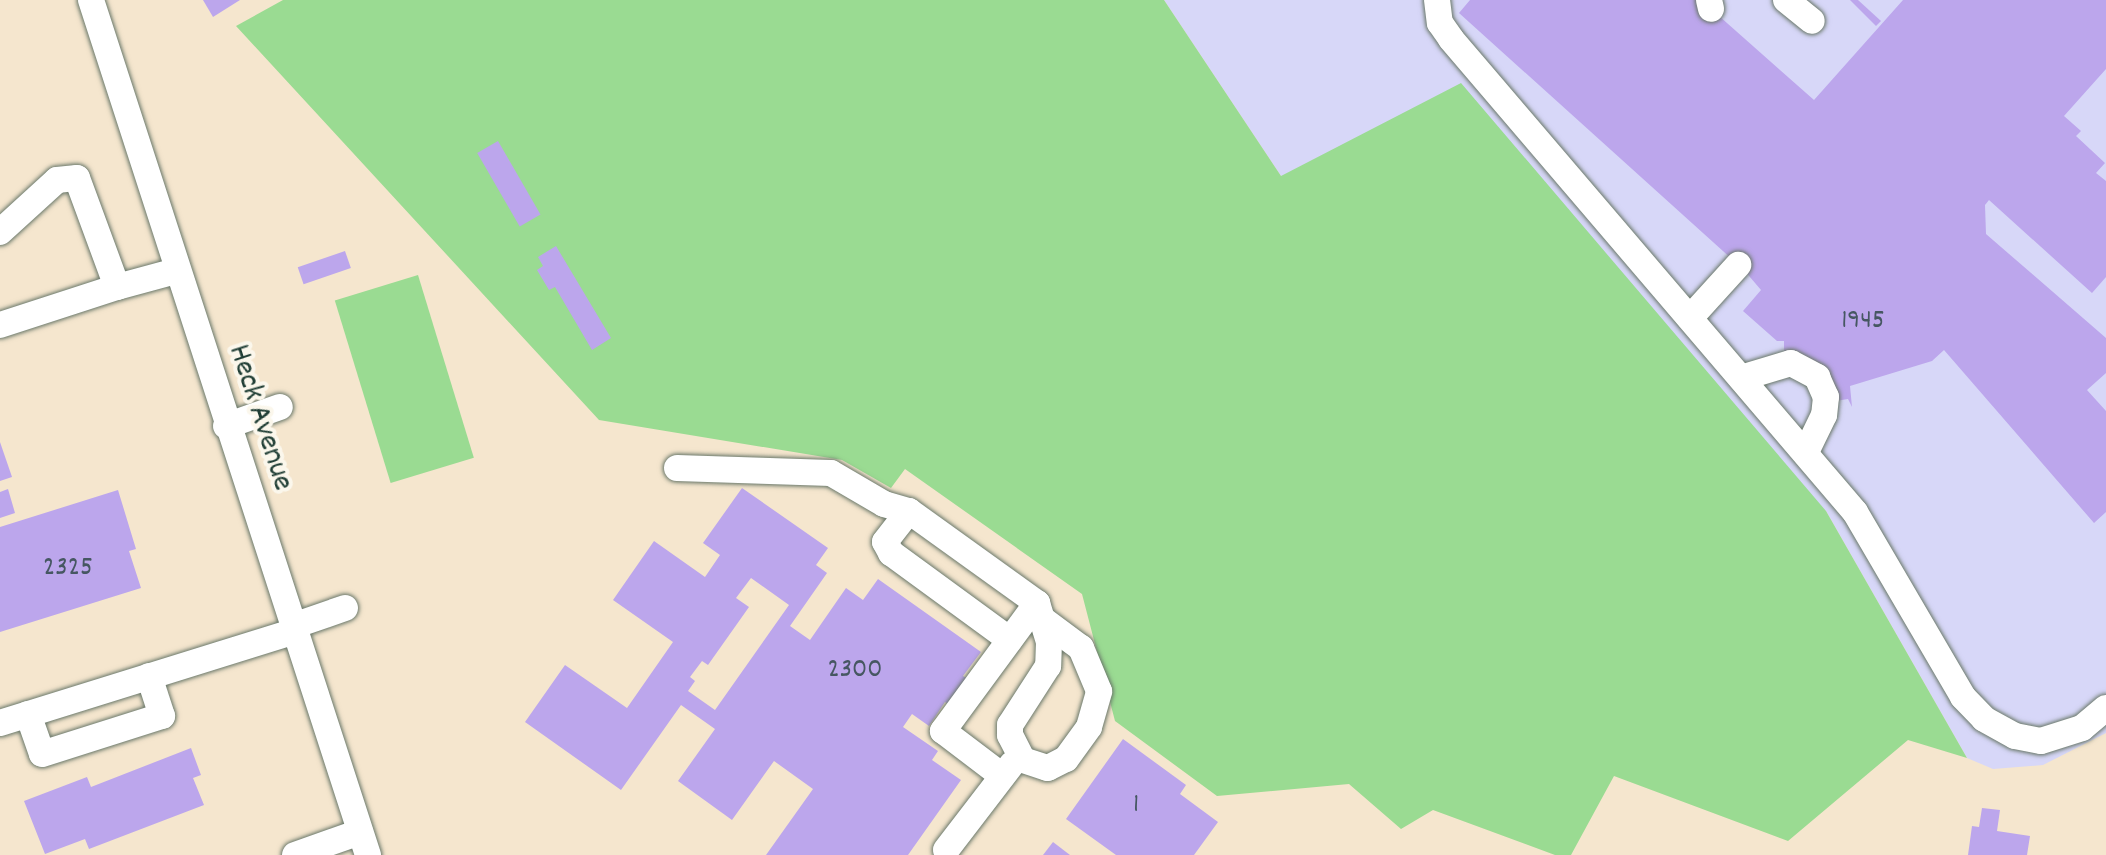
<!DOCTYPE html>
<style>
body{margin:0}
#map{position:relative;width:2106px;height:855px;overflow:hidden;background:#f5e6ce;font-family:Dekko,sans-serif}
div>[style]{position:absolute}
.built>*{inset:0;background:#d7d7f8}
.green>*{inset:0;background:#9adb92;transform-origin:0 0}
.building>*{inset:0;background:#bca6ec;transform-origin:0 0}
.roads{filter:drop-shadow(0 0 2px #6a786a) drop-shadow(0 0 2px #6a786a)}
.minor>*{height:26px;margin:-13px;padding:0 13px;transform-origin:13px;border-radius:13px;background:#fff}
span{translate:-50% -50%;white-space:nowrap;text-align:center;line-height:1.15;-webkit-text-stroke:8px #fbf7ec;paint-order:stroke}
.number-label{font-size:28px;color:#465762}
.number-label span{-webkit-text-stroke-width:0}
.street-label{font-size:32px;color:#1f3d34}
</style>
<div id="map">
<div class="built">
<div style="clip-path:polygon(1164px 0,2106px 0,2106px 733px,2043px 765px,1993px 769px,1967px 758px,1826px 511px,1281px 176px)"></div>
</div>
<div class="green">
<div style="clip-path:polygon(283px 0,1164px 0,1281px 176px,1461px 83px,1826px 511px,1967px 758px,1908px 740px,1788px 841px,1614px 776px,1571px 855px,1555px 855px,1433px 810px,1401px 829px,1349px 784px,1217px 796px,1115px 721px,1082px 594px,905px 469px,891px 488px,842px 460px,599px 420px,236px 26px)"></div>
<div style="left:418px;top:275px;width:191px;height:87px;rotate:73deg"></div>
</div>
<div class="building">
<div style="clip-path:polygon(203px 0,240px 0,213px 17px)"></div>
<div style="clip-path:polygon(1470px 0,1701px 0,1814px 100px,1903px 0,2106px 0,2106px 69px,2064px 116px,2081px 131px,2076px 136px,2105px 163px,2096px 173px,2106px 181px,2106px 277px,2092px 293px,1989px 200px,1985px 205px,1986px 234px,2106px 338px,2106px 373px,2087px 390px,2106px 411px,2106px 512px,2094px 523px,1944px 350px,1932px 361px,1850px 386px,1852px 407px,1848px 399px,1823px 403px,1822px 396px,1784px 367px,1784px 341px,1777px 341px,1743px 311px,1761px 290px,1744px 270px,1459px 13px)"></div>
<div style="clip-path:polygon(1850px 0,1858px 0,1881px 21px,1876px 26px)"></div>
<div style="left:498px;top:141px;width:85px;height:24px;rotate:60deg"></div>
<div style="clip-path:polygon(556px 246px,611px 338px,592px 350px,555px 287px,549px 290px,537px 270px,543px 266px,538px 257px)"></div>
<div style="left:345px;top:251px;width:18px;height:50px;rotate:71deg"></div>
<div style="clip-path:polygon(0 442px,12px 477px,0 481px)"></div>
<div style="clip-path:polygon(evenodd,742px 488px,828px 548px,816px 565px,827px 573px,790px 626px,810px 640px,846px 588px,863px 600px,878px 579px,981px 652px,963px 676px,970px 680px,952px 707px,945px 702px,929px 726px,912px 714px,903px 727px,938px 751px,932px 760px,961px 780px,908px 855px,766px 855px,813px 789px,774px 761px,732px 820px,678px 781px,715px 729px,681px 705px,621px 790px,525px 722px,565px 665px,627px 708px,673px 642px,613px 600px,654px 541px,705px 577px,720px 555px,703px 543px,742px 488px,751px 578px,789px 605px,715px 710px,688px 691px,695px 681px,690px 677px,702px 661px,708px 665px,749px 607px,736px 598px,751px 578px)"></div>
<div style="clip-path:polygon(8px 489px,15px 513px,0 518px,0 492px)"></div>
<div style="clip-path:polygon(118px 490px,136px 549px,129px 551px,141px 588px,0 632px,0 527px)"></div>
<div style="clip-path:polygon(1123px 739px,1186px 785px,1180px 794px,1218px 822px,1194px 855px,1116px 855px,1066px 819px)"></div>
<div style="clip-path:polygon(191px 748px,201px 775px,193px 778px,204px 805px,89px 849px,85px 839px,45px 854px,24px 801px,87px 777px,91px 787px)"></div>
<div style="clip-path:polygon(1982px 808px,2000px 810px,1997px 831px,2030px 836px,2027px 855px,1968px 855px,1972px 826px,1979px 827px)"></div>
<div style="clip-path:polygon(1053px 842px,1070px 855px,1043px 855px)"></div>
</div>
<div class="roads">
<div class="minor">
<div style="left:91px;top:0;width:899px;rotate:72.05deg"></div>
<div style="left:1437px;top:0;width:23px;rotate:83deg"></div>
<div style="left:1440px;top:23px;width:19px;rotate:55deg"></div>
<div style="left:1451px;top:39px;width:622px;rotate:49.5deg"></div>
<div style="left:1855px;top:512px;width:214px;rotate:59.7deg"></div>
<div style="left:1963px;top:697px;width:30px;rotate:46deg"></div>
<div style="left:1984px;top:719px;width:35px;rotate:29deg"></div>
<div style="left:2015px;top:736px;width:26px;rotate:11deg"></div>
<div style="left:2041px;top:741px;width:43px;rotate:-17.6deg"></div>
<div style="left:2082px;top:728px;width:31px;rotate:-40deg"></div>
<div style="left:1709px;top:0;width:9px;rotate:77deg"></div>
<div style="left:1786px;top:0;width:33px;rotate:39deg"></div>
<div style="left:0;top:232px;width:77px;rotate:-42.4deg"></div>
<div style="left:57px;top:180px;width:20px;rotate:-6deg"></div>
<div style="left:77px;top:178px;width:116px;rotate:69.8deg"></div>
<div style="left:117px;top:287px;width:123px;rotate:162deg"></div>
<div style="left:117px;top:287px;width:61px;rotate:-15.2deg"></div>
<div style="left:1690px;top:318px;width:72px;rotate:-47.8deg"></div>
<div style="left:1741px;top:378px;width:52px;rotate:-16.7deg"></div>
<div style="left:1791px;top:363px;width:30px;rotate:28deg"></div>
<div style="left:1817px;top:377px;width:22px;rotate:66deg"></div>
<div style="left:1826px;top:397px;width:18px;rotate:96deg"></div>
<div style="left:1824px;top:415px;width:41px;rotate:115.9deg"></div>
<div style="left:226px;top:426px;width:57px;rotate:-19.4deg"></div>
<div style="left:677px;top:468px;width:154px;rotate:1.9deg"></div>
<div style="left:831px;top:473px;width:61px;rotate:30.3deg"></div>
<div style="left:884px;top:504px;width:26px;rotate:16deg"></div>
<div style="left:909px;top:511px;width:158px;rotate:35.7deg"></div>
<div style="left:1037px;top:603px;width:159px;rotate:126.3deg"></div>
<div style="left:943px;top:731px;width:73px;rotate:37.2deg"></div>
<div style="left:909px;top:511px;width:39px;rotate:128deg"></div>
<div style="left:885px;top:542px;width:13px;rotate:61deg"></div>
<div style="left:891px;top:553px;width:147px;rotate:36.2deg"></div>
<div style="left:1037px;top:603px;width:41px;rotate:72.9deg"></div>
<div style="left:1049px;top:642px;width:24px;rotate:92deg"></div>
<div style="left:1048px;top:666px;width:70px;rotate:122.8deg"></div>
<div style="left:1010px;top:725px;width:10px;rotate:90deg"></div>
<div style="left:1010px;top:735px;width:28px;rotate:63deg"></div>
<div style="left:1023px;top:760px;width:26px;rotate:18deg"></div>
<div style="left:1048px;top:768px;width:20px;rotate:-27deg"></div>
<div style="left:1066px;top:759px;width:39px;rotate:-54deg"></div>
<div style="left:1089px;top:727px;width:37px;rotate:-74deg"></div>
<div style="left:1099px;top:691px;width:47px;rotate:-112.7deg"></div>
<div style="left:1081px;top:648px;width:49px;rotate:-143.4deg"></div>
<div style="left:293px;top:626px;width:55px;rotate:-19.1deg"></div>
<div style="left:28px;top:714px;width:42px;rotate:70.7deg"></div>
<div style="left:42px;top:754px;width:126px;rotate:-17.6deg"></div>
<div style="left:162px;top:716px;width:42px;rotate:-108deg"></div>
<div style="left:0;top:723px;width:309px;rotate:-17.3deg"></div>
<div style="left:946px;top:850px;width:108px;rotate:-52.5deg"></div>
<div style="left:295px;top:855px;width:69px;rotate:-19.5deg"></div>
</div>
</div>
<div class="number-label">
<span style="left:1863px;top:322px">1945</span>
<span style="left:68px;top:569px">2325</span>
<span style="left:855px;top:671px">2300</span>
<span style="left:1136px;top:806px">1</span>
</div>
<div class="street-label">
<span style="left:259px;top:418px;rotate:72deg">Heck Avenue</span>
</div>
</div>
